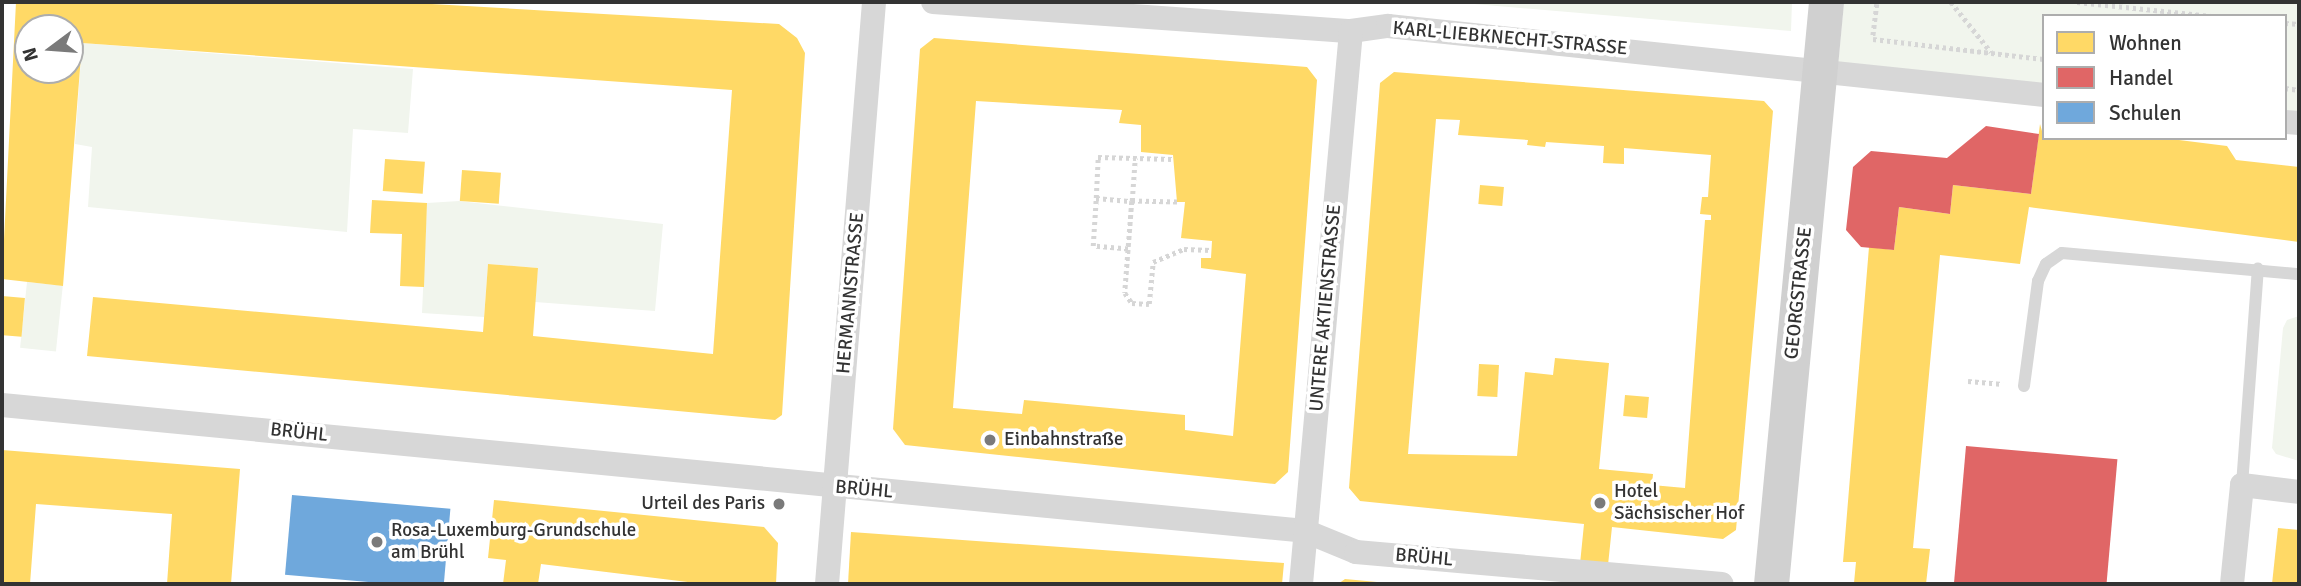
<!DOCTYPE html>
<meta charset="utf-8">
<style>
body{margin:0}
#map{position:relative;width:2301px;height:586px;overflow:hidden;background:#fff;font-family:Signika,sans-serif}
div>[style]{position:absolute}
.green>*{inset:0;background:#f1f5ed;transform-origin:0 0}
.homes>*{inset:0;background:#ffd966;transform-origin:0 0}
.shops>*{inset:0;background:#e06666;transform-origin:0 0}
.schools>*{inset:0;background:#6fa8dc;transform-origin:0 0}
.path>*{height:4.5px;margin-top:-2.25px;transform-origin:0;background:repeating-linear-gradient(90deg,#d6d6d6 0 3.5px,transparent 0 7px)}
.lane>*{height:12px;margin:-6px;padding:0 6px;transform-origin:6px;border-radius:6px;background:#d7d7d7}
.street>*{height:24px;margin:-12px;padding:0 12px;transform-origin:12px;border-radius:12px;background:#d7d7d7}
.secondary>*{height:35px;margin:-17.5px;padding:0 17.5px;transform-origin:17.5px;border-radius:17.5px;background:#d0d0d0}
.dots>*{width:19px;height:19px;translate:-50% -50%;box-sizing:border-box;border:4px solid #fff;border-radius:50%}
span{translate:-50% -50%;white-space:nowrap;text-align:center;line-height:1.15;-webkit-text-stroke:7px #fff;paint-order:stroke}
.street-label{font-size:19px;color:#333}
.poi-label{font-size:19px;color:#333}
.left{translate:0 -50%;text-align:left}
.right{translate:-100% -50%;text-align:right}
.frame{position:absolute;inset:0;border:4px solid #333;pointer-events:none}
.legend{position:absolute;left:2042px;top:14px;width:245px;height:126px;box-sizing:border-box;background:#fff;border:2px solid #adadad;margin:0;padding:9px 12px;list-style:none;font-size:21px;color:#333}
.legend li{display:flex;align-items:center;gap:14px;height:35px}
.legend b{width:35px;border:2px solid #adadad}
.north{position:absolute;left:14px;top:14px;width:70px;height:70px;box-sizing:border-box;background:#fff;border:2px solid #adadad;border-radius:50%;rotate:254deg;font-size:19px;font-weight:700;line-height:28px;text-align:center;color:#333}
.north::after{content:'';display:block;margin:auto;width:24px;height:32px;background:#7a7a7a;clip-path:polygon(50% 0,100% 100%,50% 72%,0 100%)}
</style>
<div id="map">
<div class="green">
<div style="clip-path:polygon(1451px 2px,1792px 2px,1791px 31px)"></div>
<div style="clip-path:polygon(1844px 2px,2299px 2px,2299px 114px,2285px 113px,2285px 16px,2044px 16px,2044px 87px,1838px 66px)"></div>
<div style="clip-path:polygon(82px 43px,413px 69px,408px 133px,353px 129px,347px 232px,88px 207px,92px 147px,75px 144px)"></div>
<div style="clip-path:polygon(459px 201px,663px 224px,655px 311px,535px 302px,538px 268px,488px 264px,484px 317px,422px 313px,427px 203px)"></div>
<div style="left:27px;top:282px;width:36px;height:66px;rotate:6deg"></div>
<div style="clip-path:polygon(2299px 316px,2299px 461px,2276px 454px,2272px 448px,2283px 328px,2287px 320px)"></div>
</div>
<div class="homes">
<div style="clip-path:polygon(evenodd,16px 2px,397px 2px,779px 24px,797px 38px,805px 53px,782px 415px,775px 420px,87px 356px,93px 297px,483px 332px,488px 264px,538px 268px,533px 336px,713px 354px,732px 90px,82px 43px,63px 286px,2px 279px,16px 2px,28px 28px,70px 28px,70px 70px,28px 70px,28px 28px)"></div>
<div style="clip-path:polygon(evenodd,934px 38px,1307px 67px,1317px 80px,1288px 472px,1275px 484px,905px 445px,893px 429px,920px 49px,934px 38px,976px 101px,1122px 110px,1119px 123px,1141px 125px,1141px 152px,1173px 155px,1177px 202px,1185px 202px,1181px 238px,1212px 241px,1211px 258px,1201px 258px,1201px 268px,1246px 274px,1233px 436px,1185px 430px,1185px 415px,1024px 400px,1022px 414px,953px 408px,976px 101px)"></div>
<div style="clip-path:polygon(evenodd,1394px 72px,1764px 101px,1773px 111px,1736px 530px,1723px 539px,1612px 527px,1606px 584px,1578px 584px,1584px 524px,1360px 501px,1349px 488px,1380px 83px,1394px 72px,1436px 119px,1460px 120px,1458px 135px,1528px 140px,1527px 145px,1545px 147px,1546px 142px,1604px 146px,1603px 163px,1624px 164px,1624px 148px,1711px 155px,1708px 197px,1702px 197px,1700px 214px,1711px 215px,1711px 220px,1705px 220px,1685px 488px,1652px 485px,1653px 474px,1599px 469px,1609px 363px,1555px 358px,1553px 375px,1525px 372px,1517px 456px,1408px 454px,1436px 119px)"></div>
<div style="clip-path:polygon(2040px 124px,2044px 138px,2163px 138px,2227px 146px,2236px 160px,2299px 167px,2299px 242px,2029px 207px,2020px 264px,1940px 255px,1913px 548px,1930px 549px,1926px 584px,1854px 583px,1856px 562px,1843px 562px,1869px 247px,1894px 250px,1899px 207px,1950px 214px,1953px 185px,2031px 194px)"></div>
<div style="left:385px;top:159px;width:40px;height:32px;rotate:4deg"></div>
<div style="left:462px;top:170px;width:39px;height:31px;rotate:4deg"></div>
<div style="left:1480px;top:185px;width:24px;height:19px;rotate:5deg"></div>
<div style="clip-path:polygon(372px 200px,427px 203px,424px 287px,400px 286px,402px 234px,370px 233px)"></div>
<div style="left:2px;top:296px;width:23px;height:39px;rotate:5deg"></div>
<div style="left:1479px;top:364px;width:20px;height:32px;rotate:3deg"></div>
<div style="left:1625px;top:395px;width:24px;height:21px;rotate:5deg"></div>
<div style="clip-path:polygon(2px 450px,240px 469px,231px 584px,167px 584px,172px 514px,36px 504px,30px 584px,2px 584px)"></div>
<div style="clip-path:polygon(494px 500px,764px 527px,778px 543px,776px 584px,704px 584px,541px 564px,538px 584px,503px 584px,506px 560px,488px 558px)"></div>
<div style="clip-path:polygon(2278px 528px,2299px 530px,2299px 584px,2272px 584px)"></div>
<div style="clip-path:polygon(851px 532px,1284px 563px,1282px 584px,848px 584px)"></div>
<div style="clip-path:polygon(1345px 579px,1377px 582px,1377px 584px,1338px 584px)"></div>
</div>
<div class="shops">
<div style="clip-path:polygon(1986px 126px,2039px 134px,2031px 194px,1953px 185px,1950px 214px,1899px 207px,1894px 250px,1861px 247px,1846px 230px,1853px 167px,1871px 151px,1947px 158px)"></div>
<div style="left:1966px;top:446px;width:152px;height:139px;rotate:5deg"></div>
</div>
<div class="schools">
<div style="left:292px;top:495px;width:159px;height:80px;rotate:5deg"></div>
</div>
<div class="path">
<div style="left:1856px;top:2px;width:23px"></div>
<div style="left:1951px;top:2px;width:64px;rotate:51.3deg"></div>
<div style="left:2077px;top:2px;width:135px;rotate:6deg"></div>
<div style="left:1877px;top:4px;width:35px;rotate:97deg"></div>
<div style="left:1873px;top:39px;width:172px;rotate:6.7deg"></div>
<div style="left:2285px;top:23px;width:14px;rotate:4deg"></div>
<div style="left:2285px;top:88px;width:14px;rotate:8deg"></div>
<div style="left:1096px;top:198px;width:41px;rotate:-87.2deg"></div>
<div style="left:1098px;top:157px;width:74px;rotate:1.5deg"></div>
<div style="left:1177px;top:202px;width:45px;rotate:-178.7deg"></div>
<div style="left:1132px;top:201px;width:92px;rotate:94.4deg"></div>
<div style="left:1125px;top:293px;width:12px;rotate:55deg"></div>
<div style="left:1132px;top:303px;width:17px;rotate:3deg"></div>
<div style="left:1149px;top:304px;width:42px;rotate:-84.6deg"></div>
<div style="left:1153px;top:262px;width:34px;rotate:-23deg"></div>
<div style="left:1184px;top:249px;width:27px;rotate:2deg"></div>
<div style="left:1128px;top:249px;width:35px;rotate:-175deg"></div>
<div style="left:1093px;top:246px;width:48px;rotate:-86.4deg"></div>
<div style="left:1096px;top:198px;width:36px;rotate:5deg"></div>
<div style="left:1132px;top:201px;width:43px;rotate:-86deg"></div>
<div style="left:1968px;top:381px;width:35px;rotate:5deg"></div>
</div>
<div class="lane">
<div style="left:2024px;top:386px;width:106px;rotate:-82.4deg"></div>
<div style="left:2038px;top:281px;width:19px;rotate:-65deg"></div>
<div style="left:2046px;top:264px;width:19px;rotate:-35deg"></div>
<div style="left:2062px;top:253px;width:238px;rotate:5.1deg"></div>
<div style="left:2242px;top:485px;width:217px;rotate:-85.8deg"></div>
</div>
<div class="street">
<div style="left:933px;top:2px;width:419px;rotate:4deg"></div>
<div style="left:1351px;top:31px;width:37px;rotate:-8deg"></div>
<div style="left:1388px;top:26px;width:660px;rotate:6deg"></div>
<div style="left:2285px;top:122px;width:14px;rotate:4deg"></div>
<div style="left:2px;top:405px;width:1309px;rotate:5.52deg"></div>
<div style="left:1305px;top:531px;width:55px;rotate:22.4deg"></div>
<div style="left:1356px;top:552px;width:367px;rotate:5deg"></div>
<div style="left:827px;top:584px;width:584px;rotate:-85.38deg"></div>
<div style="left:1301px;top:584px;width:555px;rotate:-84.83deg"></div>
<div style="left:2232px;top:584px;width:100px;rotate:-84.2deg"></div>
<div style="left:2242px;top:485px;width:57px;rotate:7deg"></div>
</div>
<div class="secondary">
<div style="left:1771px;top:584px;width:585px;rotate:-84.6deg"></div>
</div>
<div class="dots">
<div style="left:990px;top:440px;background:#7a7a7a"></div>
<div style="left:1600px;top:503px;background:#7a7a7a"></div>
<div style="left:779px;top:504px;background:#7a7a7a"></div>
<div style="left:377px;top:542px;background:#7a7a7a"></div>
</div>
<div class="street-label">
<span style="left:1510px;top:39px;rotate:5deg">KARL-LIEBKNECHT-STRASSE</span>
<span style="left:851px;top:293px;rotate:-85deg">HERMANNSTRASSE</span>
<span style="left:1799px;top:293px;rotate:-84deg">GEORGSTRASSE</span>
<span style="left:1326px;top:308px;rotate:-85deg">UNTERE AKTIENSTRASSE</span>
<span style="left:299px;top:433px;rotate:6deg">BRÜHL</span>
<span style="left:864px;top:490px;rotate:5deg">BRÜHL</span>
<span style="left:1424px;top:558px;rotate:5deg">BRÜHL</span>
</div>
<div class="poi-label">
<span class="left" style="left:1004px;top:440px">Einbahnstraße</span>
<span class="left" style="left:1614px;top:503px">Hotel<br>Sächsischer Hof</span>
<span class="right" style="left:765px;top:504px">Urteil des Paris</span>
<span class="left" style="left:391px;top:542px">Rosa-Luxemburg-Grundschule<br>am Brühl</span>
</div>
<div class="frame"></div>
<ul class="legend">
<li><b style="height:19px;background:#ffd966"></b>Wohnen</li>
<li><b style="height:19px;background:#e06666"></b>Handel</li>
<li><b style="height:19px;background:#6fa8dc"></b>Schulen</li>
</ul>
<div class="north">N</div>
</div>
